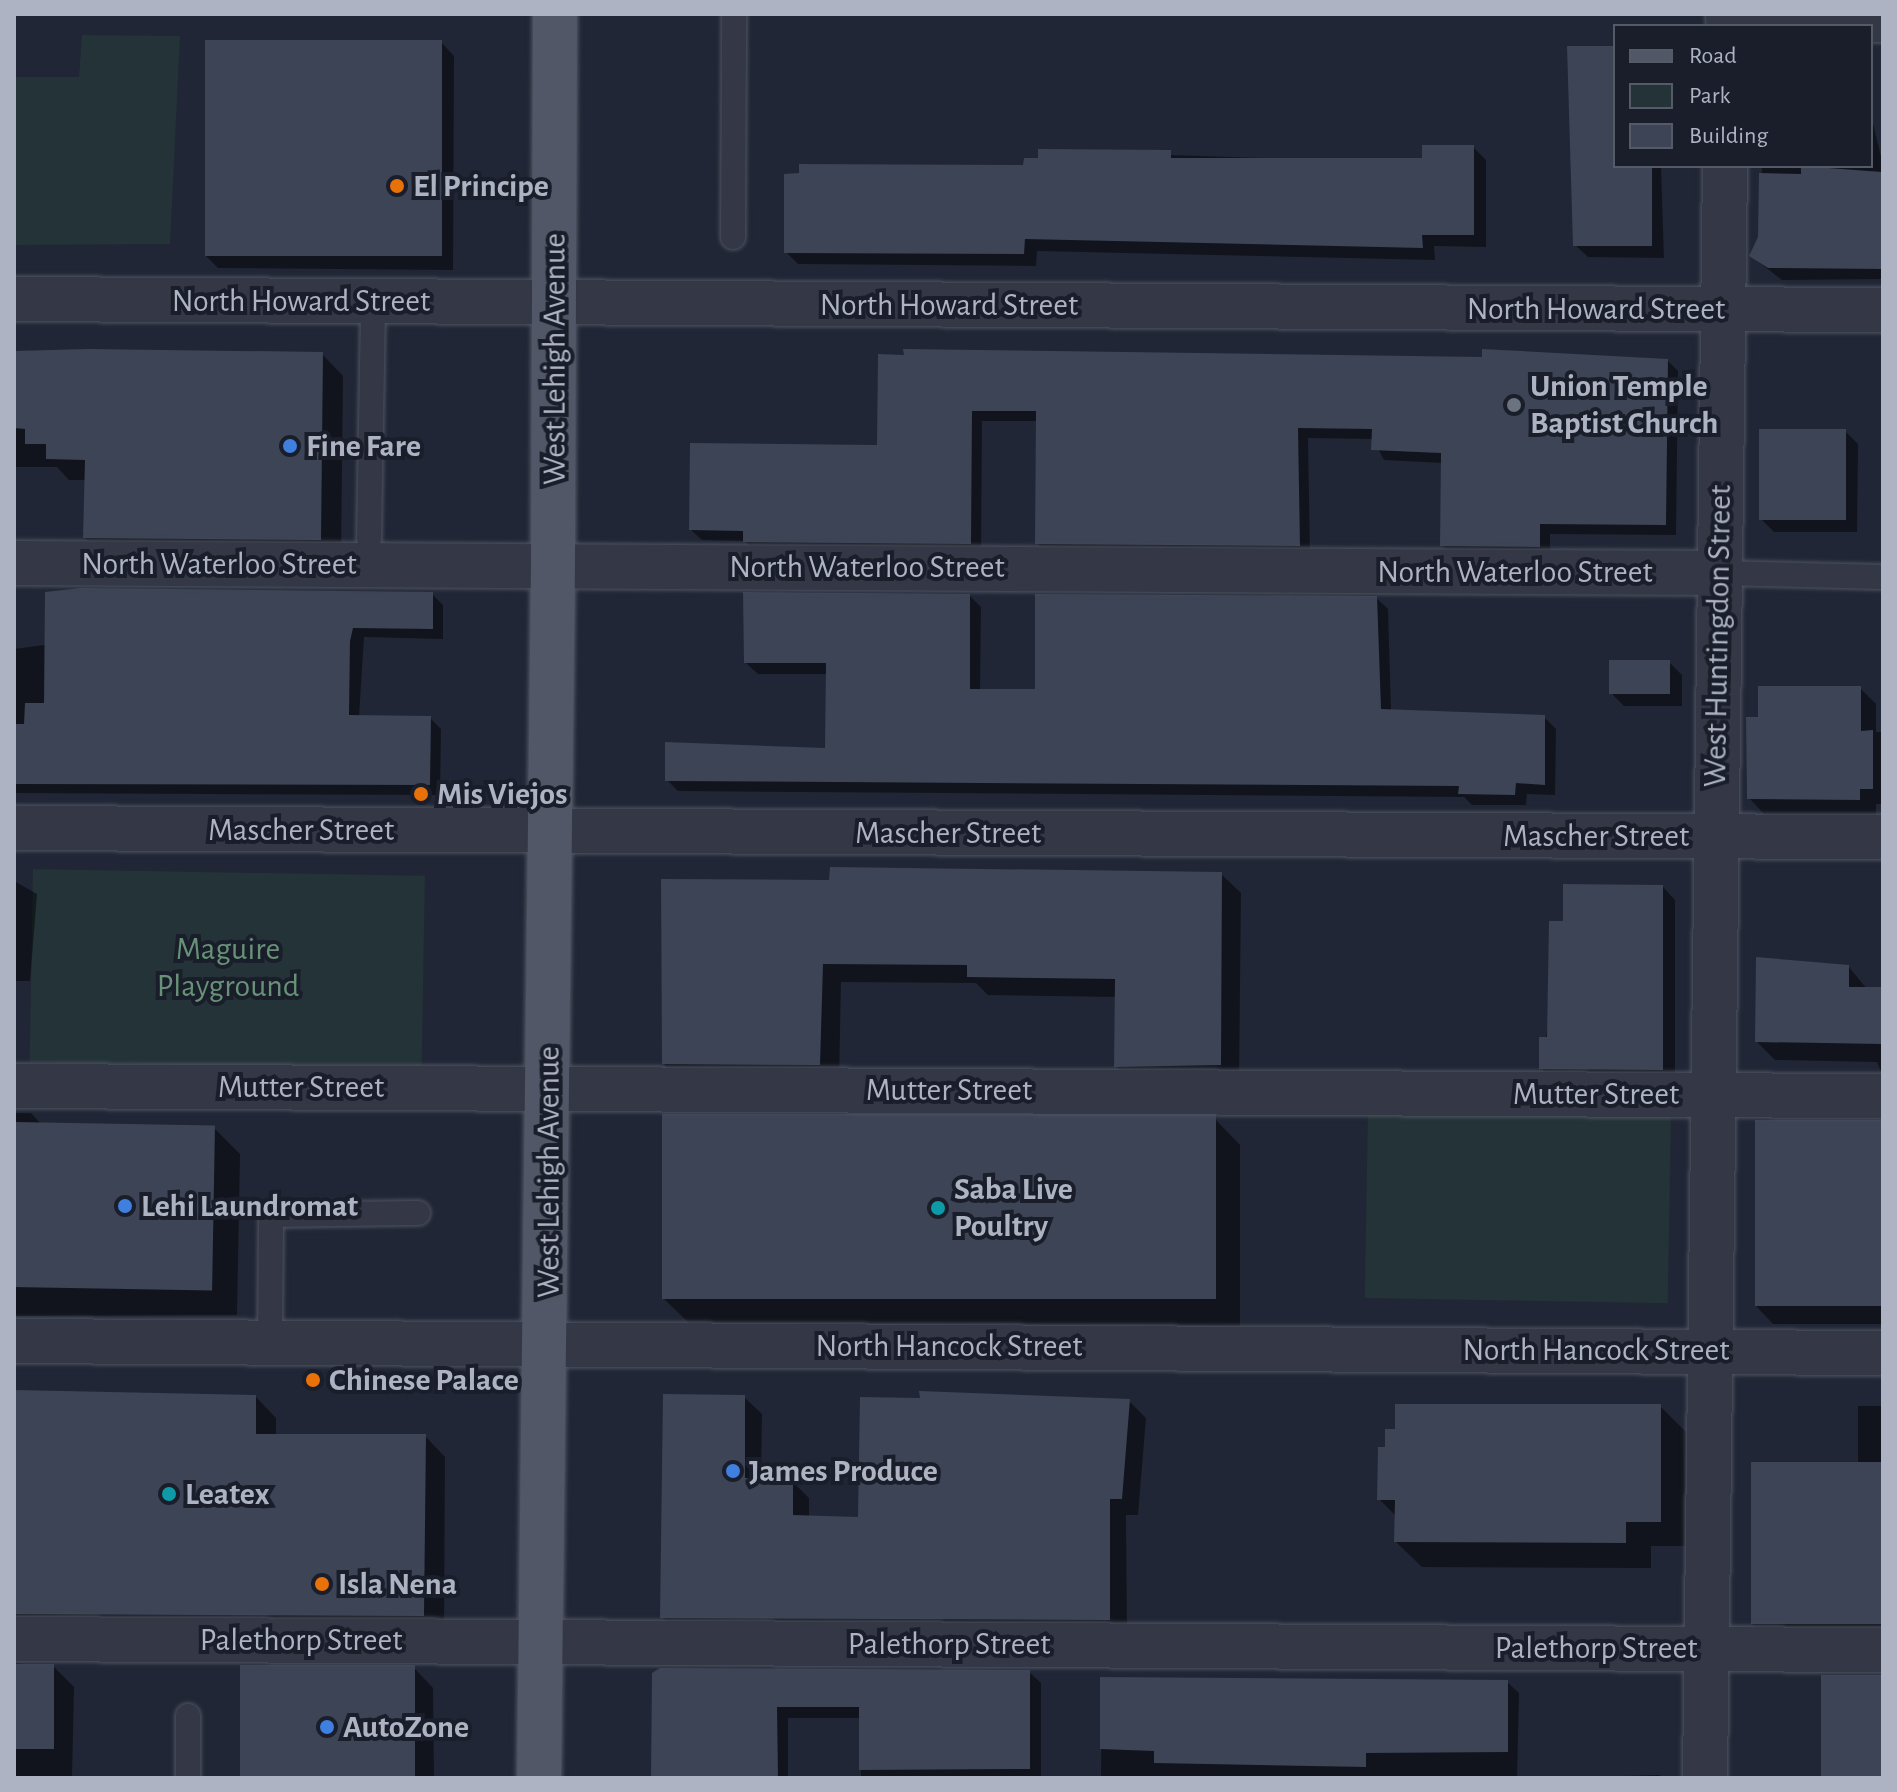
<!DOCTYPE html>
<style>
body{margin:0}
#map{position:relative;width:1897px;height:1792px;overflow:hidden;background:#202635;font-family:"Alegreya Sans",sans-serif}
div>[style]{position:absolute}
.green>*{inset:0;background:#233337;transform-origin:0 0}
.shadow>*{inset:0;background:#0007}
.building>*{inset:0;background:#3c4456;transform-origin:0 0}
.roads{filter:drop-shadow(0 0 2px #4e5361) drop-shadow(0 0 2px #4e5361)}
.service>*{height:24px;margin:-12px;padding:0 12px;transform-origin:12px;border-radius:12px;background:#343846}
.minor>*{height:44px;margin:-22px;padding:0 22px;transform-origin:22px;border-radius:22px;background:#343846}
.primary>*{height:44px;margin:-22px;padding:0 22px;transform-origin:22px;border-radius:22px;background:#515766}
.dots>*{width:22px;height:22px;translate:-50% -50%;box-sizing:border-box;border:4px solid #191e2a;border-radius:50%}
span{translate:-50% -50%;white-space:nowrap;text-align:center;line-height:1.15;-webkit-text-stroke:8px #191e2a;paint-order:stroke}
.poi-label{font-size:32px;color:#aeb3c3;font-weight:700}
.left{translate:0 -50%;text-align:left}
.street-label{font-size:32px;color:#aeb3c3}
.park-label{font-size:32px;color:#679277}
.frame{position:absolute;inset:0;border:16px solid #aeb3c3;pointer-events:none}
.legend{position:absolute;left:1613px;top:24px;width:260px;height:144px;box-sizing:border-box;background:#191e2a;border:2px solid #555a67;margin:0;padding:10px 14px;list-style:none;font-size:24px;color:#aeb3c3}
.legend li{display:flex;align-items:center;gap:16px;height:40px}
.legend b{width:40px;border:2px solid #555a67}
</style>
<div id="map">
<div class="green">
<div style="clip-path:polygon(82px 35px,180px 36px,170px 244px,14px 245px,14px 77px,79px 77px)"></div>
<div style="left:33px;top:869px;width:392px;height:193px;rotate:1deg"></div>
<div style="left:1368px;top:1110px;width:303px;height:188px;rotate:1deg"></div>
</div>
<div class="shadow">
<div style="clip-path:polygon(442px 43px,454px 56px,453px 270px,218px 268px,205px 255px)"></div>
<div style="clip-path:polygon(1615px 48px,1615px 166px,1661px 166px,1664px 258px,1588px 257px,1575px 245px)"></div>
<div style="clip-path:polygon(1871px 115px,1883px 165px,1883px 279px,1782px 280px,1751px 256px,1760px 237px,1762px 166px,1871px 166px)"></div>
<div style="clip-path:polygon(1473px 147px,1486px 160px,1486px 247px,1434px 246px,1435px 260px,1037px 251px,1036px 266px,798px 264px,786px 252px,1025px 167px,1040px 160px,1040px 151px,1357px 161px,1424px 160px)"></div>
<div style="clip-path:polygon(14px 352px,322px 354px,343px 376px,341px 560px,106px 559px,85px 538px,86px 480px,69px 480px,57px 467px,14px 467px)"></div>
<div style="clip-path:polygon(880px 357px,1668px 361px,1678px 371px,1676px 535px,1550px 534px,1550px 557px,1453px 556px,1442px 545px,1443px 463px,1384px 460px,1373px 439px,1308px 438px,1310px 556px,1048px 554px,1037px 543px,1038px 421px,982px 421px,981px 554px,756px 552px,745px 541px,702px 540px,691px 530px,879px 447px)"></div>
<div style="clip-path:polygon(1845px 431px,1858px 444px,1857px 532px,1774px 532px,1761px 519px)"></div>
<div style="clip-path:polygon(432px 594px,443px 605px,443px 639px,364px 637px,359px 717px,430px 718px,441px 729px,440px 795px,14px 793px,14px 649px)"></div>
<div style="clip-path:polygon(970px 596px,981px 607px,980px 691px,1037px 691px,1376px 598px,1388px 609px,1391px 711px,1544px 717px,1556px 729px,1555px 795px,1527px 794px,1526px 805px,1472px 805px,1464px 797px,678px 791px,667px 780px,827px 751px,828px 674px,758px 674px,746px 663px)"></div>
<div style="clip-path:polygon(1669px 662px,1682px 675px,1682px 706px,1624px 706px,1611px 693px)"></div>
<div style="clip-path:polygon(1860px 688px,1876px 704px,1876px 732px,1883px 732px,1883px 804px,1876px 804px,1876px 815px,1765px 815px,1749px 798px,1760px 719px)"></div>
<div style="clip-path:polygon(1221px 874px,1241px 893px,1239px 1083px,1136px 1085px,1116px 1066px,1117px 997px,988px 995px,976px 983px,841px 982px,839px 1084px,683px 1083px,664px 1064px,831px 882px)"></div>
<div style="clip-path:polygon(14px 881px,37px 894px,30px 981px,14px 981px)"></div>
<div style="clip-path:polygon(1663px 887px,1675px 900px,1675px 1082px,1554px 1081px,1541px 1068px,1565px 923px)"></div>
<div style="clip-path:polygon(1848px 966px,1867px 989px,1883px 989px,1883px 1076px,1877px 1062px,1775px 1060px,1757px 1042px)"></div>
<div style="clip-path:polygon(14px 1113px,31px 1113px,42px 1125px,214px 1128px,240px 1154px,237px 1315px,14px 1316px)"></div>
<div style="clip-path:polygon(1215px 1119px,1240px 1145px,1240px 1326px,689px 1323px,663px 1298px)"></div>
<div style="clip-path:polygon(1883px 1123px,1883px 1324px,1773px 1324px,1755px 1305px)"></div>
<div style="clip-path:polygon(14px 1391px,256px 1397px,276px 1418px,276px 1436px,425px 1436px,445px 1457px,444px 1636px,14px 1646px)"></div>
<div style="clip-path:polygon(744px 1397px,762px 1414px,761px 1481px,792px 1481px,809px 1498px,809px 1518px,860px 1519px,1129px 1401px,1146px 1418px,1138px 1515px,1126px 1515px,1127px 1636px,679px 1634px,662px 1617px)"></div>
<div style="clip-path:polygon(1660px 1406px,1686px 1432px,1685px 1546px,1651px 1546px,1651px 1568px,1422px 1567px,1396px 1542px,1396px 1516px,1379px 1499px)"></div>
<div style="clip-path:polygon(1858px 1406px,1883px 1406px,1883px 1636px,1763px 1635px,1751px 1623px,1858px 1465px)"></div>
<div style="clip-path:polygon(14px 1663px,53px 1666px,74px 1687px,72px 1778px,14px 1778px)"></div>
<div style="clip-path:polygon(414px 1668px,433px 1688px,434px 1778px,242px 1778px)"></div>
<div style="clip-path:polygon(evenodd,1029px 1672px,1041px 1683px,1041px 1778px,656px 1778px,654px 1675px,1029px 1672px,788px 1718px,861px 1718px,861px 1776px,788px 1776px,788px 1718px)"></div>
<div style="clip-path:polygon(1102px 1679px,1507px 1682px,1519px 1693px,1517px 1778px,1101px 1778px)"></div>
<div style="clip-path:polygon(1659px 1775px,1662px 1778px,1557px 1778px)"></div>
</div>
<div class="building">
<div style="left:205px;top:40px;width:237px;height:216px"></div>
<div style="clip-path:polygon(1567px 46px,1615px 46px,1615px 166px,1652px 166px,1652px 246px,1573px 246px)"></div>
<div style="clip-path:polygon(1422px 145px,1474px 145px,1474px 235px,1422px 235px,1423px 248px,1025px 239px,1024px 254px,784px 253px,784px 174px,799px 173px,799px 164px,1023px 165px,1024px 158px,1038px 158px,1038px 149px,1171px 150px,1171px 158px,1422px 158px)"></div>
<div style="clip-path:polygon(1801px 166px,1882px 172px,1883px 269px,1768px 268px,1749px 256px,1758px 237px,1759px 173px,1801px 174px)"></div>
<div style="clip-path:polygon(88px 349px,323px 352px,321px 540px,83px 538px,85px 460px,46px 459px,46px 444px,25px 444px,25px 429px,14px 428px,14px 351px)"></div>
<div style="clip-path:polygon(903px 349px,1482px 357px,1482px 349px,1668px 359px,1666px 525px,1540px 524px,1540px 547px,1440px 546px,1441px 453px,1371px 450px,1372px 429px,1298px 428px,1300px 546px,1035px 544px,1036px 411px,972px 411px,971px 544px,743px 542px,743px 531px,689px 530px,690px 443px,877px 445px,878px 354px,904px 355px)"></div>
<div style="left:1759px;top:429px;width:87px;height:91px"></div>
<div style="clip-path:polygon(81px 588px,433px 592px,433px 629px,353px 628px,350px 641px,349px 715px,431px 716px,430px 785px,14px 784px,14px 724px,24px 724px,25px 703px,44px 703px,45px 592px)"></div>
<div style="clip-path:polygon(743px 592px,970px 594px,970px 689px,1035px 689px,1035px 594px,1377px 596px,1381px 709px,1545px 715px,1545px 785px,1516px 783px,1515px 795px,1458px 794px,1459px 786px,665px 781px,665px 742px,825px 748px,826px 663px,744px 663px)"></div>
<div style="left:1609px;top:660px;width:61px;height:34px"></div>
<div style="clip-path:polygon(1758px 686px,1861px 686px,1861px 731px,1873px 730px,1873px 789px,1860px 789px,1860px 800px,1747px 799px,1746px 717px,1758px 717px)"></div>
<div style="clip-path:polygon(830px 867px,1222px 872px,1221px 1065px,1114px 1067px,1115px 979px,967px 977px,967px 965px,823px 964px,820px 1065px,662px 1064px,661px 879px,829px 880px)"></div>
<div style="clip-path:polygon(1563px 884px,1663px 885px,1663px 1070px,1539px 1069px,1539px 1037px,1547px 1037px,1549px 921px,1563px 921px)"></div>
<div style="clip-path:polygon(1756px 957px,1849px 965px,1849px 987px,1883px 987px,1883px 1044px,1755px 1042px)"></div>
<div style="left:662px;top:1114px;width:554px;height:185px"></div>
<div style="left:1755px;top:1120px;width:128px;height:186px"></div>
<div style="left:14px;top:1122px;width:201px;height:165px;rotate:1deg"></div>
<div style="clip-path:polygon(14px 1390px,256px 1395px,256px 1434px,426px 1434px,424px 1616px,14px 1614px)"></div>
<div style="clip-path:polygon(919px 1391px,1130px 1399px,1122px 1499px,1110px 1499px,1110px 1620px,660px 1618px,663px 1394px,745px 1395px,745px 1478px,793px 1479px,793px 1515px,858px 1517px,860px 1397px,920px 1398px)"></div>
<div style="clip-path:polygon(1395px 1404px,1661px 1404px,1661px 1522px,1626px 1522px,1626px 1543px,1394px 1542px,1395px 1500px,1377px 1500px,1378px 1447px,1385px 1447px,1385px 1429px,1395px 1429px)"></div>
<div style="left:1751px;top:1462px;width:132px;height:162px"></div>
<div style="left:14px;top:1664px;width:40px;height:85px"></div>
<div style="left:240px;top:1665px;width:175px;height:113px"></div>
<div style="clip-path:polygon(660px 1668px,1030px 1670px,1030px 1769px,859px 1770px,859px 1707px,777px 1707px,778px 1778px,651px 1778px,652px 1673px)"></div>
<div style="left:1821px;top:1675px;width:62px;height:103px"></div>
<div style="clip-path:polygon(1100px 1677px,1508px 1680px,1508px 1752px,1366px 1753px,1366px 1767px,1154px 1763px,1154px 1751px,1100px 1749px)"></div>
</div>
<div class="roads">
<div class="service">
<div style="left:733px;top:237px;width:223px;rotate:-89.7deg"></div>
<div style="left:369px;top:539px;width:238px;rotate:-89deg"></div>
<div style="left:1720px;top:573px;width:163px;rotate:1.4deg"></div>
<div style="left:270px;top:1342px;width:127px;rotate:-89.5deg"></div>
<div style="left:271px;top:1215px;width:147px;rotate:-0.8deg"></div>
<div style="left:188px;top:1716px;width:62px;rotate:90deg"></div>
</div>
<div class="minor">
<div style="left:1728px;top:19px;width:155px;rotate:0.4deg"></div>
<div style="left:14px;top:299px;width:1869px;rotate:0.34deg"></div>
<div style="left:14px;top:563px;width:1706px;rotate:0.34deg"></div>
<div style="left:14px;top:828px;width:1869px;rotate:0.28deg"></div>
<div style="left:14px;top:1086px;width:1869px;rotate:0.31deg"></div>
<div style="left:14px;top:1341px;width:1869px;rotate:0.37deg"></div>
<div style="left:14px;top:1639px;width:1869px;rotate:0.34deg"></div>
<div style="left:1705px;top:1778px;width:1612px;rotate:-89.29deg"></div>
</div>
<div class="primary">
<div style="left:553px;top:560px;width:546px;rotate:-89.79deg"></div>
<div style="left:539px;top:1778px;width:1213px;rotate:-89.34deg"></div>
</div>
</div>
<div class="dots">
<div style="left:397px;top:186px;background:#e8710a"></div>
<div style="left:1514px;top:405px;background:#6b7280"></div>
<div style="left:290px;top:446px;background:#3f7fe0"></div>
<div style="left:421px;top:794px;background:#e8710a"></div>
<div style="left:125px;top:1206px;background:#3f7fe0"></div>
<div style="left:938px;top:1208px;background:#0f9aa8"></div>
<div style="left:313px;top:1380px;background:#e8710a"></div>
<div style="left:733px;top:1471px;background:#3f7fe0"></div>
<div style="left:169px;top:1494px;background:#0f9aa8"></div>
<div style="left:322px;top:1584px;background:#e8710a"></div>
<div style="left:327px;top:1727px;background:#3f7fe0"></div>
</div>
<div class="poi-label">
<span class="left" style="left:413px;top:186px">El Principe</span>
<span class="left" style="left:1530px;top:405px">Union Temple<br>Baptist Church</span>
<span class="left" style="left:306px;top:446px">Fine Fare</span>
<span class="left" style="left:437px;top:794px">Mis Viejos</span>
<span class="left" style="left:954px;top:1208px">Saba Live<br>Poultry</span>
<span class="left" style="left:141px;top:1206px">Lehi Laundromat</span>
<span class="left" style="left:329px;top:1380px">Chinese Palace</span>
<span class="left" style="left:749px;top:1471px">James Produce</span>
<span class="left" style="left:185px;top:1494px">Leatex</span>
<span class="left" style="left:338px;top:1584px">Isla Nena</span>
<span class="left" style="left:343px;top:1727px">AutoZone</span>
</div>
<div class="street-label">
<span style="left:301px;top:301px">North Howard Street</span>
<span style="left:949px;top:305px">North Howard Street</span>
<span style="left:1596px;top:309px">North Howard Street</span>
<span style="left:555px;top:359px;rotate:-90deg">West Lehigh Avenue</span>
<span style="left:219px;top:564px">North Waterloo Street</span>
<span style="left:867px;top:567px">North Waterloo Street</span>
<span style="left:1515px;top:572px">North Waterloo Street</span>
<span style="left:1718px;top:636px;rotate:-89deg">West Huntingdon Street</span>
<span style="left:301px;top:830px">Mascher Street</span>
<span style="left:948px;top:833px">Mascher Street</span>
<span style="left:1596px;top:836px">Mascher Street</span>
<span style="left:301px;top:1087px">Mutter Street</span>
<span style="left:949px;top:1090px">Mutter Street</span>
<span style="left:1596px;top:1094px">Mutter Street</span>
<span style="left:549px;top:1172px;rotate:-90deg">West Lehigh Avenue</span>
<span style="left:949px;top:1346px">North Hancock Street</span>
<span style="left:1596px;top:1350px">North Hancock Street</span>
<span style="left:301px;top:1640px">Palethorp Street</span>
<span style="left:949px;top:1644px">Palethorp Street</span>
<span style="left:1596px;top:1648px">Palethorp Street</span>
</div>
<div class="park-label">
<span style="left:228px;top:968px">Maguire<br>Playground</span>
</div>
<div class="frame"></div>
<ul class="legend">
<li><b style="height:10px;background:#515766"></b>Road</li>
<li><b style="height:22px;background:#233337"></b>Park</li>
<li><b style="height:22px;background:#3c4456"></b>Building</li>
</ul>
</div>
